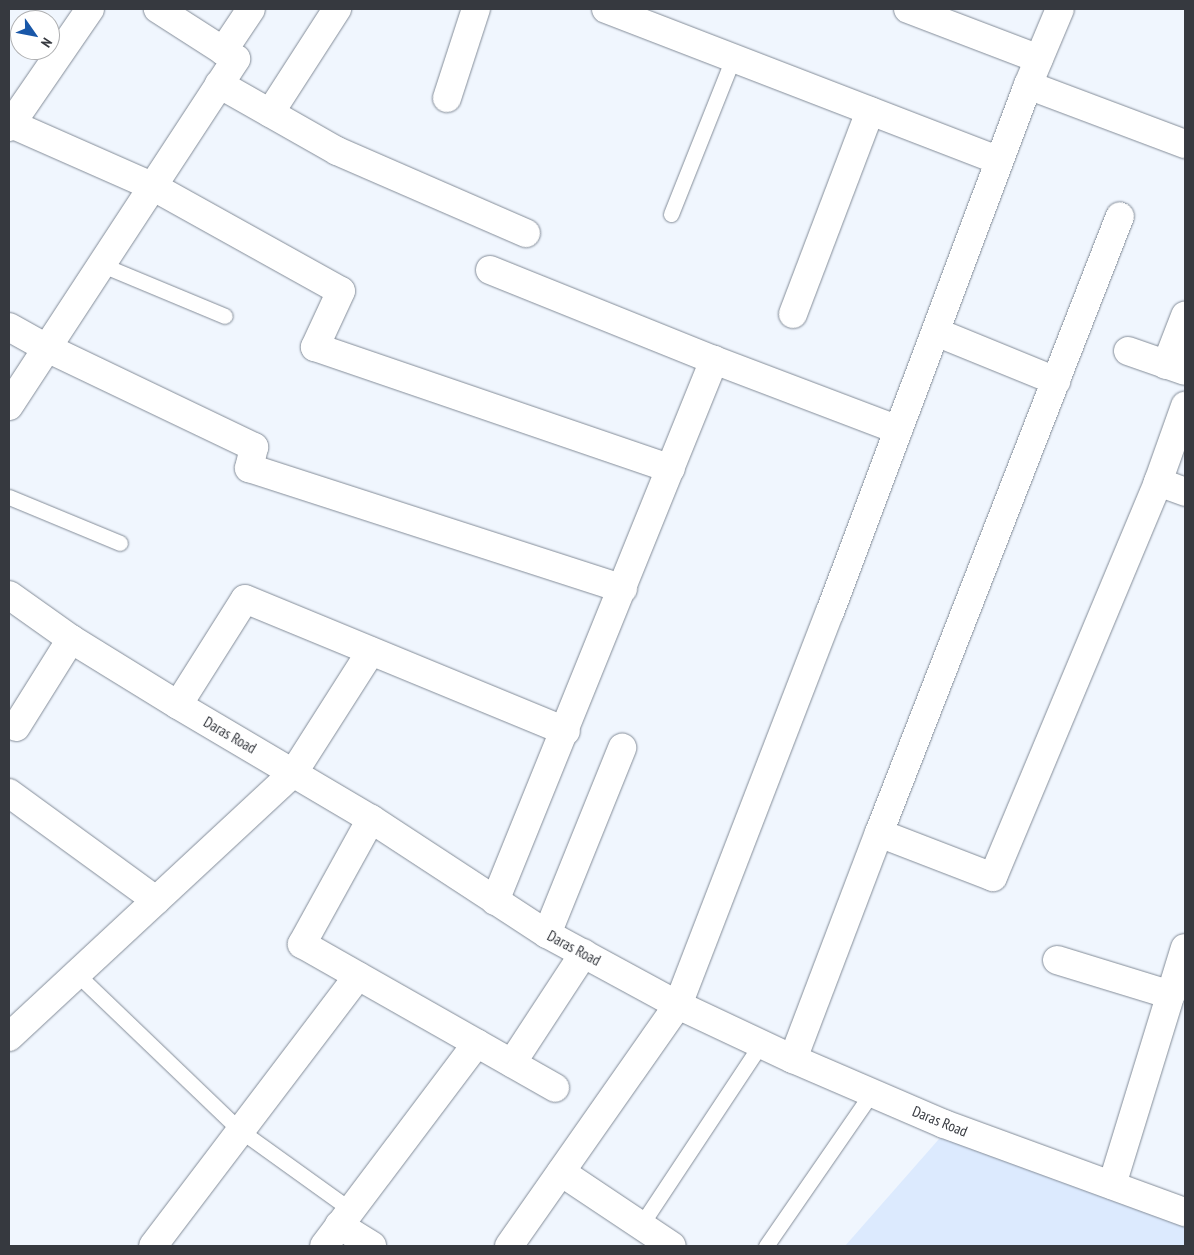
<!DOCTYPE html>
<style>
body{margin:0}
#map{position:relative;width:1194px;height:1255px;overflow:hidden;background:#f0f6fe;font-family:"PT Sans Narrow",sans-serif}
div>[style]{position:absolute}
.built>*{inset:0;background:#dceafe}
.roads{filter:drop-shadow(0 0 1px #838c98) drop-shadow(0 0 1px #838c98)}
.lane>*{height:15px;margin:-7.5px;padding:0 7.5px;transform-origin:7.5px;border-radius:7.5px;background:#fff}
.street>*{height:28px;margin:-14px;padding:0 14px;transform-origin:14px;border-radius:14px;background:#fff}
.secondary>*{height:28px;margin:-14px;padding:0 14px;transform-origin:14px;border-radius:14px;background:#fff}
span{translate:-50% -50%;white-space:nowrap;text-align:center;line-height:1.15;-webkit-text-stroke:5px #fff;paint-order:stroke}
.street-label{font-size:15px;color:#36393f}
.frame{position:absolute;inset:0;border:10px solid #36393f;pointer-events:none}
.north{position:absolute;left:10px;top:10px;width:50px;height:50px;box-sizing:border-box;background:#fff;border:1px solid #afb0b2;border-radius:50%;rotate:123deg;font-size:14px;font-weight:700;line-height:20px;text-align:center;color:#36393f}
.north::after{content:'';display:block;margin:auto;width:18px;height:22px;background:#1957a8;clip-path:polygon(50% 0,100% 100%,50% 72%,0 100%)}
</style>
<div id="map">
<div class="built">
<div style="clip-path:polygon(946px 1131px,1185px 1211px,1185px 1246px,845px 1246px)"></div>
</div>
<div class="roads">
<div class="lane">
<div style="left:671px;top:214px;width:168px;rotate:-68.3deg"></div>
<div style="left:100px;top:264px;width:135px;rotate:22.6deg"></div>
<div style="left:9px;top:497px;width:120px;rotate:22.5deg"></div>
<div style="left:77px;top:974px;width:227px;rotate:43.8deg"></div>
<div style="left:241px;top:1131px;width:135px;rotate:35.7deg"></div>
<div style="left:641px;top:1225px;width:217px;rotate:-56.5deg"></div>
<div style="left:766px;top:1246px;width:185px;rotate:-55.4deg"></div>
</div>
<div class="street">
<div style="left:606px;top:9px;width:421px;rotate:21.1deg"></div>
<div style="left:908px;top:9px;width:140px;rotate:20.9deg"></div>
<div style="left:223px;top:51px;width:50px;rotate:-56.3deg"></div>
<div style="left:219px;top:84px;width:136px;rotate:29.6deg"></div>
<div style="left:337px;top:151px;width:206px;rotate:23.5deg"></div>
<div style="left:1028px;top:85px;width:168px;rotate:20.6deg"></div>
<div style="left:447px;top:98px;width:94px;rotate:-72deg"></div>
<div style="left:270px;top:113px;width:124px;rotate:-57.2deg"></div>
<div style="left:9px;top:123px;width:156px;rotate:23.8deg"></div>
<div style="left:152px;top:186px;width:216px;rotate:29.1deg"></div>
<div style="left:341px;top:291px;width:62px;rotate:114.9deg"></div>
<div style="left:315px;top:347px;width:376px;rotate:18.9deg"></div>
<div style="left:9px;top:127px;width:143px;rotate:-55.5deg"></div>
<div style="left:490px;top:270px;width:241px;rotate:21.9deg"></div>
<div style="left:714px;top:360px;width:197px;rotate:20.8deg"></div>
<div style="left:793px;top:314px;width:217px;rotate:-69.2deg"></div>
<div style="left:9px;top:327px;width:41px;rotate:29.1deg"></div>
<div style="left:45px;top:347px;width:232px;rotate:25.6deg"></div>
<div style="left:254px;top:447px;width:22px;rotate:103deg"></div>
<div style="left:249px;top:468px;width:393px;rotate:17.9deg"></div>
<div style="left:936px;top:332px;width:130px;rotate:22.2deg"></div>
<div style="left:1128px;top:351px;width:60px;rotate:19.3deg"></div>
<div style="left:1166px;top:365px;width:53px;rotate:-68.8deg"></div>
<div style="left:9px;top:406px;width:415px;rotate:-56.8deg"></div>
<div style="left:236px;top:59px;width:93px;rotate:-147.3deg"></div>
<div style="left:1158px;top:482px;width:29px;rotate:20deg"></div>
<div style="left:178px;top:705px;width:125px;rotate:-57.7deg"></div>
<div style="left:245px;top:599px;width:347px;rotate:22.4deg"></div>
<div style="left:16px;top:727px;width:104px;rotate:-58deg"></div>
<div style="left:9px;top:793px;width:182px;rotate:36.1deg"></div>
<div style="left:371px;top:819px;width:143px;rotate:118.9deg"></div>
<div style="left:302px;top:944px;width:291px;rotate:29.6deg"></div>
<div style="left:879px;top:833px;width:662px;rotate:-68.66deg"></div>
<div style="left:495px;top:901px;width:584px;rotate:-67.96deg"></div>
<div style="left:547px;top:934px;width:201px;rotate:-68deg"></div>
<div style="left:1057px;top:960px;width:119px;rotate:17.1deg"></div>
<div style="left:9px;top:1037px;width:389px;rotate:-42.9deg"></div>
<div style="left:294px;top:772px;width:143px;rotate:-57.5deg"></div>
<div style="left:793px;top:1059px;width:242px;rotate:-69.2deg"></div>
<div style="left:879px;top:833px;width:122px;rotate:21.1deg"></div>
<div style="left:993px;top:877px;width:428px;rotate:-67.3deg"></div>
<div style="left:1158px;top:482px;width:81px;rotate:-70.4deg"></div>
<div style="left:512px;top:1063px;width:131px;rotate:-56.8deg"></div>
<div style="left:561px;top:1172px;width:133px;rotate:33.7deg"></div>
<div style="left:1112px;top:1185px;width:248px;rotate:-72.9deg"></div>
<div style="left:339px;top:1225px;width:39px;rotate:32deg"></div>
<div style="left:153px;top:1246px;width:339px;rotate:-52.8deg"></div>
<div style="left:324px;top:1246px;width:254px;rotate:-53deg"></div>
<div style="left:509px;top:1246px;width:294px;rotate:-55deg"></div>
<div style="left:678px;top:1005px;width:421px;rotate:-68.9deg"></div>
<div style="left:830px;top:612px;width:563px;rotate:-69.41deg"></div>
<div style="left:1028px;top:85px;width:82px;rotate:-67.2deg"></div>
</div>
<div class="secondary">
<div style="left:9px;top:595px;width:76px;rotate:35.4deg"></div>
<div style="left:71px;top:639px;width:126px;rotate:31.7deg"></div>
<div style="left:178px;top:705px;width:224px;rotate:30.6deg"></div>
<div style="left:371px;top:819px;width:210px;rotate:33.2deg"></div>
<div style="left:547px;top:934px;width:149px;rotate:28.5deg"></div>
<div style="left:678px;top:1005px;width:127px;rotate:25.2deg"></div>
<div style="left:793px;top:1059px;width:164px;rotate:23.3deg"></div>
<div style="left:944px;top:1124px;width:257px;rotate:20.1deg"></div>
</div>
</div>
<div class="street-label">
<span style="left:230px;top:735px;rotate:30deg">Daras Road</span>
<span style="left:574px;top:948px;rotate:28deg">Daras Road</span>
<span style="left:940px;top:1121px;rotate:22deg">Daras Road</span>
</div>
<div class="frame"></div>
<div class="north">N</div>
</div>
